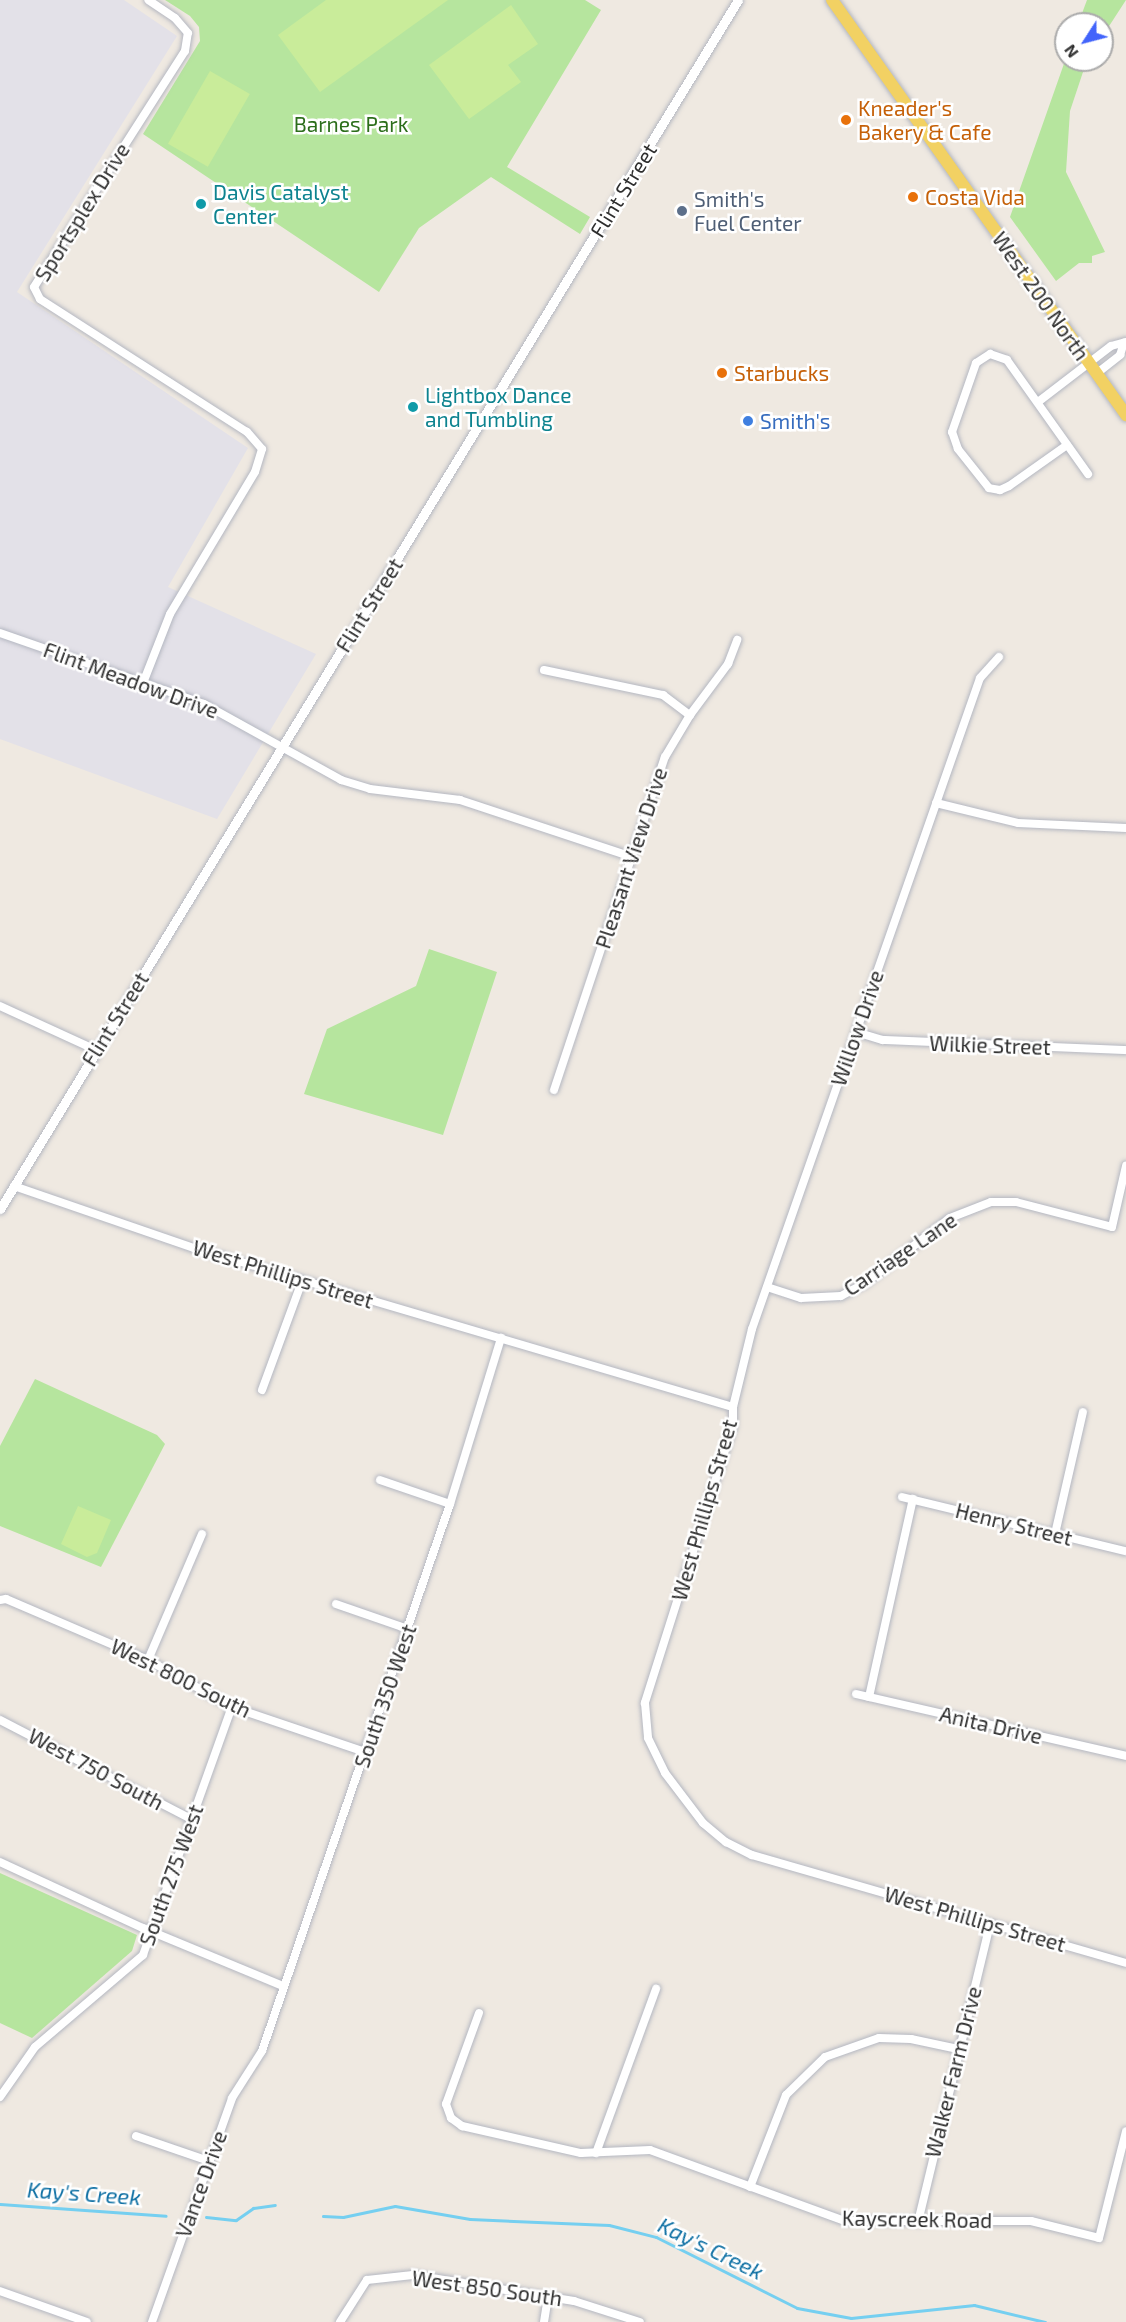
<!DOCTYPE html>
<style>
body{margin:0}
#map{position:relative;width:1126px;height:2322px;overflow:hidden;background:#efe9e1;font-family:"Exo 2",sans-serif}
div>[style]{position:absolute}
.industrial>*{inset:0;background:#e3e1e8}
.green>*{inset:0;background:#b6e59e}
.pitch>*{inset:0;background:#c9ec9a;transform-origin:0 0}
.stream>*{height:3px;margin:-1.5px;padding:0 1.5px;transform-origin:1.5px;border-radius:1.5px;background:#75cff0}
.roads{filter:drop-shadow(0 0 2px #b4b7c1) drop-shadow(0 0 2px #b4b7c1)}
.minor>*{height:8px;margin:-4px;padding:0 4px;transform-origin:4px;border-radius:4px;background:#fff}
.tertiary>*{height:9px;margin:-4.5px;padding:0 4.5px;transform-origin:4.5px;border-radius:4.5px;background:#fff}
.primary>*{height:12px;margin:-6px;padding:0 6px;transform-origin:6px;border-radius:6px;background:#f2d163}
.dots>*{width:16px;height:16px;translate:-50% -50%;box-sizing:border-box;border:3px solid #fff;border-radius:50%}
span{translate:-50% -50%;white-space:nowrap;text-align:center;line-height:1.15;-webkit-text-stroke:5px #fff;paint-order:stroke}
.food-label{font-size:21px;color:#c56008}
.left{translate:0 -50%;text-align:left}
.park-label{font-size:21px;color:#2c6e1b}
.street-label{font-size:21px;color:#2e2e2e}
.culture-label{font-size:21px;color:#0d838f}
.service-label{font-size:21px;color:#4e5e75}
.shop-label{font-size:21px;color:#366cbe}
.water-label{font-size:22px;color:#0d6fa3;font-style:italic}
.north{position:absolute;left:1054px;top:12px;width:60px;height:60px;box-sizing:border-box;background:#fff;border:2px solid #ababab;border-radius:50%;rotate:234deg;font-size:16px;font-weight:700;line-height:24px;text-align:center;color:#2e2e2e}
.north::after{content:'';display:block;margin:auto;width:21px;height:27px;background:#4264fb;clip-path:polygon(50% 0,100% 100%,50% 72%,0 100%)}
</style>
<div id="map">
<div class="industrial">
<div style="clip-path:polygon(0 0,124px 0,177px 36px,17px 292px,248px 448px,168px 587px,316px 654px,217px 819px,0 739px)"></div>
</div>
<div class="green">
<div style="clip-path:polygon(165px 0,585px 0,601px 10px,507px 167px,590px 217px,580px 234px,491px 177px,419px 228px,379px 292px,143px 134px,200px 41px,199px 27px,190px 16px)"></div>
<div style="clip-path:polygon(1087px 0,1126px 0,1102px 37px,1102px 24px,1078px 24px)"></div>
<div style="clip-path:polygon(1066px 58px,1087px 60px,1070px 111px,1066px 172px,1105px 252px,1092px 256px,1092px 263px,1079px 263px,1056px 281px,1010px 217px)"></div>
<div style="clip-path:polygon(429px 949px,497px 972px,443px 1135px,304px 1094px,327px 1029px,416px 986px)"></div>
<div style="clip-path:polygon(35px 1379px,157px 1435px,165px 1444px,101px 1567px,0 1526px,0 1446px)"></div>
<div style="clip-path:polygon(0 1873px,137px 1935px,132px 1951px,32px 2038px,0 2023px)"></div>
</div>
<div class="pitch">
<div style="clip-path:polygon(326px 0,448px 0,320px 92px,278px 35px)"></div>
<div style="clip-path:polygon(511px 5px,538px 44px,508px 65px,521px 82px,469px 119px,429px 65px)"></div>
<div style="left:210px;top:71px;width:46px;height:84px;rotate:30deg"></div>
<div style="clip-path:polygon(78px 1506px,111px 1520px,97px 1553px,87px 1557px,61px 1544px)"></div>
</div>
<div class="stream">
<div style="left:0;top:2204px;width:166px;rotate:4.1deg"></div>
<div style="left:323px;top:2216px;width:20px;rotate:3deg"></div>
<div style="left:343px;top:2217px;width:53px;rotate:-11.9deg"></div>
<div style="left:395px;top:2206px;width:76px;rotate:9.8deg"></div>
<div style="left:470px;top:2219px;width:139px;rotate:2.5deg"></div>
<div style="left:609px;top:2225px;width:49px;rotate:14.3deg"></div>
<div style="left:656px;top:2237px;width:158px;rotate:26.7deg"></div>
<div style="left:797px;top:2308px;width:55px;rotate:10.5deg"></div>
<div style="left:851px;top:2318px;width:124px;rotate:-6deg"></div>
<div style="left:974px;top:2305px;width:73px;rotate:13.5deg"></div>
<div style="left:206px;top:2217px;width:30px;rotate:6deg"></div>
<div style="left:236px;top:2220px;width:21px;rotate:-35deg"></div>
<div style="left:253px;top:2208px;width:22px;rotate:-8deg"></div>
</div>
<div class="roads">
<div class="minor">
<div style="left:1096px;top:374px;width:31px;rotate:-38deg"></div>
<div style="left:1120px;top:355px;width:13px;rotate:-72deg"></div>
<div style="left:1038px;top:402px;width:92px;rotate:-37.5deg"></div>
<div style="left:1111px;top:346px;width:16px;rotate:-15deg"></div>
<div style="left:1067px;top:445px;width:71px;rotate:144.7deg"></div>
<div style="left:1009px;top:486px;width:10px;rotate:156deg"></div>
<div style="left:1000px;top:490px;width:11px;rotate:-170deg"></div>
<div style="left:989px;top:488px;width:50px;rotate:-128.5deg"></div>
<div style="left:958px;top:449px;width:18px;rotate:-109deg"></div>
<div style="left:952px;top:432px;width:73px;rotate:-70.8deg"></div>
<div style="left:976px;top:363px;width:17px;rotate:-33deg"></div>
<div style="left:990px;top:354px;width:18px;rotate:19deg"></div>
<div style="left:1007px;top:360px;width:140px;rotate:54.6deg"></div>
<div style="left:0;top:633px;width:216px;rotate:19.2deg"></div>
<div style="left:204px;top:704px;width:157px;rotate:29deg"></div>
<div style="left:341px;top:780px;width:30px;rotate:17deg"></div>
<div style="left:370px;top:789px;width:91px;rotate:7deg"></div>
<div style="left:460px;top:800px;width:181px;rotate:18.3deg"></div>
<div style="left:999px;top:657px;width:28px;rotate:132deg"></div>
<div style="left:980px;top:678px;width:690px;rotate:109.3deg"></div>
<div style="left:752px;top:1329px;width:80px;rotate:103.7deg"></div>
<div style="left:733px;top:1407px;width:18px;rotate:90deg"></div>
<div style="left:733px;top:1425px;width:292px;rotate:107.6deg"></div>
<div style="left:645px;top:1703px;width:35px;rotate:85deg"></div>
<div style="left:648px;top:1738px;width:39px;rotate:64deg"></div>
<div style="left:665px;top:1773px;width:63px;rotate:52.8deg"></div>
<div style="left:703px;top:1823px;width:30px;rotate:40deg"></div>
<div style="left:726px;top:1842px;width:29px;rotate:27deg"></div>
<div style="left:752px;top:1855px;width:389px;rotate:16.1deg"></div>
<div style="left:544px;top:670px;width:122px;rotate:11.9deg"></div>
<div style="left:663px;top:695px;width:34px;rotate:37deg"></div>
<div style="left:143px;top:683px;width:74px;rotate:-68.6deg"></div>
<div style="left:170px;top:614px;width:165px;rotate:-59.1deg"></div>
<div style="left:255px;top:472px;width:24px;rotate:-73deg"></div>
<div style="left:262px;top:449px;width:23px;rotate:-131deg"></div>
<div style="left:247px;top:432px;width:246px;rotate:-147.3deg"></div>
<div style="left:40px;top:299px;width:13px;rotate:-117deg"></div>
<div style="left:34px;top:287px;width:280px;rotate:-57.4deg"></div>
<div style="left:185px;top:51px;width:18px;rotate:-81deg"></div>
<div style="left:188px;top:33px;width:20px;rotate:-131deg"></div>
<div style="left:175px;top:18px;width:32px;rotate:-146deg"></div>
<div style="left:936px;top:803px;width:84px;rotate:13.7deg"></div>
<div style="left:1018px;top:823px;width:108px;rotate:2.7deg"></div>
<div style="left:0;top:1006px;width:106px;rotate:24.6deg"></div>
<div style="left:856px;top:1032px;width:28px;rotate:17deg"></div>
<div style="left:883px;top:1040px;width:243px;rotate:2.4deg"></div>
<div style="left:554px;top:1090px;width:351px;rotate:-71.6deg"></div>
<div style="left:665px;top:757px;width:49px;rotate:-59.2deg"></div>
<div style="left:690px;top:715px;width:64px;rotate:-53.3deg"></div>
<div style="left:728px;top:664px;width:26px;rotate:-69deg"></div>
<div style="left:14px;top:1186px;width:190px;rotate:19deg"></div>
<div style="left:194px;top:1248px;width:562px;rotate:16.44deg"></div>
<div style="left:767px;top:1287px;width:36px;rotate:18deg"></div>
<div style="left:801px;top:1298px;width:40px;rotate:-2.9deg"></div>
<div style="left:841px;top:1296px;width:26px;rotate:-28deg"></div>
<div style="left:864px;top:1284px;width:108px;rotate:-37.5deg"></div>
<div style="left:950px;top:1218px;width:44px;rotate:-21.3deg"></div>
<div style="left:991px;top:1202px;width:25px"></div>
<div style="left:1016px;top:1202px;width:99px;rotate:14.6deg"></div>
<div style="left:1112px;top:1227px;width:63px;rotate:-77.1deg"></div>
<div style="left:262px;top:1390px;width:116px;rotate:-69.8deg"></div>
<div style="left:380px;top:1480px;width:74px;rotate:18.9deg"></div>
<div style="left:902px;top:1497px;width:230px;rotate:13.6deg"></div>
<div style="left:1055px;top:1534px;width:125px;rotate:-77.1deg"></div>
<div style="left:0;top:1600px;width:6px;rotate:-9deg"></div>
<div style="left:6px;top:1599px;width:155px;rotate:23.2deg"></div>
<div style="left:148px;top:1660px;width:96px;rotate:29.2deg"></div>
<div style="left:232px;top:1707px;width:140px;rotate:18.7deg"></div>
<div style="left:336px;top:1604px;width:76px;rotate:19.1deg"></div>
<div style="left:148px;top:1660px;width:137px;rotate:-66.8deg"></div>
<div style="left:856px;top:1694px;width:277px;rotate:12.9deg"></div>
<div style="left:869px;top:1697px;width:203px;rotate:-77.5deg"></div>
<div style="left:0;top:1720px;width:215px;rotate:27.4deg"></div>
<div style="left:0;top:1862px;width:157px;rotate:24.8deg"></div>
<div style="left:143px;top:1928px;width:152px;rotate:22.5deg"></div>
<div style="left:479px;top:2013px;width:97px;rotate:109.9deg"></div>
<div style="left:446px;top:2104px;width:15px;rotate:70deg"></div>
<div style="left:451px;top:2118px;width:14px;rotate:36deg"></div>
<div style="left:462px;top:2126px;width:122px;rotate:12.8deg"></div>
<div style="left:581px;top:2153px;width:69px;rotate:-2.5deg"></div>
<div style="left:650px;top:2150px;width:208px;rotate:20deg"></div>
<div style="left:845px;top:2221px;width:186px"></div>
<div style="left:1031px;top:2221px;width:70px;rotate:14deg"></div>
<div style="left:1099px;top:2238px;width:110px;rotate:-75.8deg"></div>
<div style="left:0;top:2097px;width:61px;rotate:-55deg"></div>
<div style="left:35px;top:2047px;width:142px;rotate:-40.4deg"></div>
<div style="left:143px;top:1955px;width:263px;rotate:-70.3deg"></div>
<div style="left:136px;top:2136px;width:77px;rotate:18.9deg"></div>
<div style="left:596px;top:2153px;width:175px;rotate:-69.9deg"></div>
<div style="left:750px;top:2187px;width:99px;rotate:-68.6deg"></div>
<div style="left:786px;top:2095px;width:54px;rotate:-44.3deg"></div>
<div style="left:825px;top:2057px;width:57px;rotate:-19.4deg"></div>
<div style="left:879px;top:2038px;width:32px;rotate:2deg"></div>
<div style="left:911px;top:2039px;width:48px;rotate:12deg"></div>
<div style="left:918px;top:2222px;width:307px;rotate:-76.4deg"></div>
<div style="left:0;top:2291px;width:92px;rotate:19.6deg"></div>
<div style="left:152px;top:2322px;width:238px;rotate:-70.3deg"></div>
<div style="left:232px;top:2098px;width:56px;rotate:-57.4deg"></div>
<div style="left:262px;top:2051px;width:578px;rotate:-71.03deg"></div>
<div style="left:450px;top:1504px;width:174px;rotate:-72.9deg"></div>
<div style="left:340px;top:2322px;width:50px;rotate:-57.3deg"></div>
<div style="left:367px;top:2280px;width:46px;rotate:-6.2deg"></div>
<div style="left:413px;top:2275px;width:163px;rotate:9.2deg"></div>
<div style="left:574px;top:2301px;width:69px;rotate:17.7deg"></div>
<div style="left:544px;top:2322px;width:26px;rotate:-81deg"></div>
</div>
<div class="tertiary">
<div style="left:0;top:1209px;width:1416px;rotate:-58.6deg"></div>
</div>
<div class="primary">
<div style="left:832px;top:0;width:509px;rotate:54.68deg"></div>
</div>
</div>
<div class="dots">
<div style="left:846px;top:120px;background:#e8710a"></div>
<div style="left:913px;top:197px;background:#e8710a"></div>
<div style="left:201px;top:204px;background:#0f9aa8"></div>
<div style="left:682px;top:211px;background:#5c6f8a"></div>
<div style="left:722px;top:373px;background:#e8710a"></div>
<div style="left:413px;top:407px;background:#0f9aa8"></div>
<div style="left:748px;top:421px;background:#3f7fe0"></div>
</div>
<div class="food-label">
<span class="left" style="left:858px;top:120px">Kneader's<br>Bakery &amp; Cafe</span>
<span class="left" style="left:925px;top:197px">Costa Vida</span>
<span class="left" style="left:734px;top:373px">Starbucks</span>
</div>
<div class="park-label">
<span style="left:351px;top:124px">Barnes Park</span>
</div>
<div class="street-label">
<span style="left:623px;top:190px;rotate:-58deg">Flint Street</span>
<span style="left:82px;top:212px;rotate:-58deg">Sportsplex Drive</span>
<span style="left:1041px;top:296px;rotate:55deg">West 200 North</span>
<span style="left:369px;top:605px;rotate:-58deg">Flint Street</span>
<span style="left:131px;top:680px;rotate:20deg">Flint Meadow Drive</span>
<span style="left:631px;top:858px;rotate:-72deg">Pleasant View Drive</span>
<span style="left:115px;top:1019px;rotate:-58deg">Flint Street</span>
<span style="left:857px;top:1028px;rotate:-71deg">Willow Drive</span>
<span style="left:990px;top:1045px;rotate:2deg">Wilkie Street</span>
<span style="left:900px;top:1254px;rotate:-34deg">Carriage Lane</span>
<span style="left:283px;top:1274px;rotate:17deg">West Phillips Street</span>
<span style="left:704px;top:1510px;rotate:-74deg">West Phillips Street</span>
<span style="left:1014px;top:1524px;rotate:14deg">Henry Street</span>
<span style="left:181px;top:1678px;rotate:26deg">West 800 South</span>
<span style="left:385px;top:1696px;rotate:-71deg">South 350 West</span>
<span style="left:991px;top:1725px;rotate:13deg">Anita Drive</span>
<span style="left:96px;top:1769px;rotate:28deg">West 750 South</span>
<span style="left:171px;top:1875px;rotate:-70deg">South 275 West</span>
<span style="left:975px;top:1919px;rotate:16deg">West Phillips Street</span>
<span style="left:953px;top:2072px;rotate:-76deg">Walker Farm Drive</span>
<span style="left:201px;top:2184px;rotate:-70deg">Vance Drive</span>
<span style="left:917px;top:2219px;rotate:1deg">Kayscreek Road</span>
<span style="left:487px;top:2288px;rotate:8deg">West 850 South</span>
</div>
<div class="culture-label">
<span class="left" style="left:213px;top:204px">Davis Catalyst<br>Center</span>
<span class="left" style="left:425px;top:407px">Lightbox Dance<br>and Tumbling</span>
</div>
<div class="service-label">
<span class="left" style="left:694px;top:211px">Smith's<br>Fuel Center</span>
</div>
<div class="shop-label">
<span class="left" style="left:760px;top:421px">Smith's</span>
</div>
<div class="water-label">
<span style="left:84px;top:2193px;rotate:4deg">Kay's Creek</span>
<span style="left:711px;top:2248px;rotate:26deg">Kay's Creek</span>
</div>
<div class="north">N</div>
</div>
